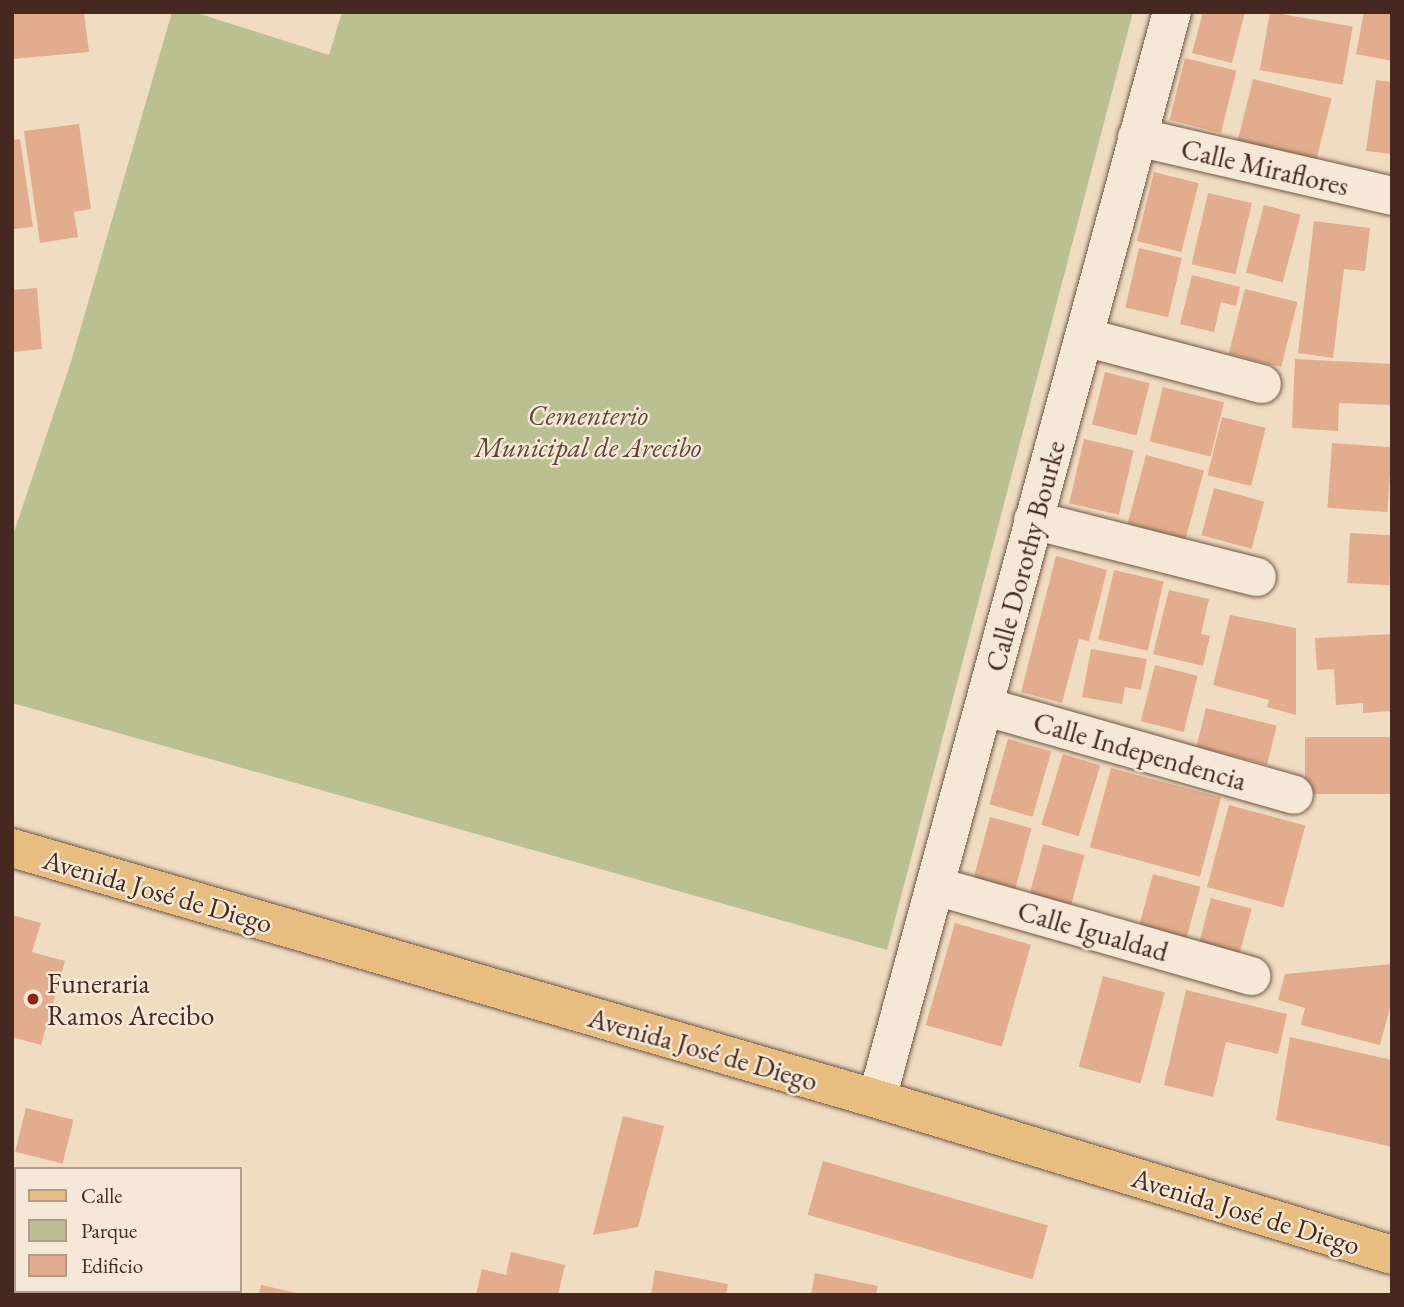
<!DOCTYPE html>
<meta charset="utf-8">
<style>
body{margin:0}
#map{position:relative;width:1404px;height:1307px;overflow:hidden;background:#f0dcc1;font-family:"EB Garamond",serif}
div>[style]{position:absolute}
.green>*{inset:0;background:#bbc092}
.building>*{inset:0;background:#e2ad8e;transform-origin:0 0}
.roads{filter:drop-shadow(0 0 2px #705647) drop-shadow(0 0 2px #705647)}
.street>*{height:38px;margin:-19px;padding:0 19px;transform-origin:19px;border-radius:19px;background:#f5e8d7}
.primary>*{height:38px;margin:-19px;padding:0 19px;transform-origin:19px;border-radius:19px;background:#e8be80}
.dots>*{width:19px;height:19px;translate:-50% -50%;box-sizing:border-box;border:4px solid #f5e8d7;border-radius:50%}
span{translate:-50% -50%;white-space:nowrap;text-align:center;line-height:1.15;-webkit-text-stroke:5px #f5e8d7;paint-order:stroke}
.street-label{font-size:28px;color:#46291e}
.park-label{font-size:28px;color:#5d4735;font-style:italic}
.poi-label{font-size:28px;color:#46291e}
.left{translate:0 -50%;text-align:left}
.frame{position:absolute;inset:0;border:14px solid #46291e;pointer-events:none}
.legend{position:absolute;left:14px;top:1167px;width:228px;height:126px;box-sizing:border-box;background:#f5e8d7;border:2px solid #af9c8d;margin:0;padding:9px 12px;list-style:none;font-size:21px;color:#46291e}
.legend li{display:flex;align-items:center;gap:14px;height:35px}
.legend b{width:35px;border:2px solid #af9c8d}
</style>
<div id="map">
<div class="green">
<div style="clip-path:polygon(172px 12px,194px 12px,329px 55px,342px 12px,1133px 12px,887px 950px,12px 703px,12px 538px,70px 365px)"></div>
</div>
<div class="building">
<div style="clip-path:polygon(12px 12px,84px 12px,89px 52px,12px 59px)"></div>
<div style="clip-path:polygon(1203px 12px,1245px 12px,1232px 63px,1192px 53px)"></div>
<div style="left:1270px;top:12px;width:84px;height:59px;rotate:10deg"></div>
<div style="clip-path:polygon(1364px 12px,1392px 12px,1392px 61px,1356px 54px)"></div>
<div style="left:1185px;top:58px;width:53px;height:64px;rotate:14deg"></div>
<div style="left:1253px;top:79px;width:81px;height:65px;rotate:14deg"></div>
<div style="clip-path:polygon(1376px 80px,1392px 82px,1392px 154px,1366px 151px)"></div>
<div style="clip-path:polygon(79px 124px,91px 209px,74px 212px,78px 237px,40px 243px,24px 131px)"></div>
<div style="clip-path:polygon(20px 139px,33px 227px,12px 229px,12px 140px)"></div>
<div style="left:1154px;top:172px;width:46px;height:71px;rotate:14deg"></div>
<div style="left:1208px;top:193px;width:45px;height:73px;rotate:13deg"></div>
<div style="left:1264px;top:205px;width:38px;height:70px;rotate:15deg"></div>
<div style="clip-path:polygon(1314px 221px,1370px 228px,1365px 271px,1344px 269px,1333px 358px,1298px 353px)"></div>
<div style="left:1139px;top:248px;width:44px;height:61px;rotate:13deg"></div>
<div style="clip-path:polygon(1192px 275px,1240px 287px,1236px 306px,1221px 302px,1214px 332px,1180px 324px)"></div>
<div style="clip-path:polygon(37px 288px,42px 349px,12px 352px,12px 290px)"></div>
<div style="left:1245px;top:289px;width:54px;height:67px;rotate:14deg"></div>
<div style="clip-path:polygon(1295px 359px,1392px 364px,1392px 405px,1339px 403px,1338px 431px,1292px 428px)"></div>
<div style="left:1105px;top:372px;width:46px;height:54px;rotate:14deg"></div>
<div style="left:1163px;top:387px;width:63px;height:56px;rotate:14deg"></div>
<div style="left:1222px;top:417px;width:45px;height:60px;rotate:14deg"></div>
<div style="left:1084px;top:439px;width:51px;height:66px;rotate:13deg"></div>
<div style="left:1332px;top:443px;width:60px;height:65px;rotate:4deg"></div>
<div style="left:1146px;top:455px;width:60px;height:71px;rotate:15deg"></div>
<div style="left:1214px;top:488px;width:52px;height:49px;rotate:15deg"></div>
<div style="left:1350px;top:533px;width:42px;height:50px;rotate:3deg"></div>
<div style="clip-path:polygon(1056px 556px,1107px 570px,1089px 641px,1079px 639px,1062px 703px,1021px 692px)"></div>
<div style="left:1114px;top:570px;width:51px;height:71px;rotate:13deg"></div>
<div style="clip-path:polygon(1169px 590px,1209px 599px,1201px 634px,1210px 636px,1203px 666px,1153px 654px)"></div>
<div style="clip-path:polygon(1230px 615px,1296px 628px,1296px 715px,1267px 707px,1269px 700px,1213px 685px)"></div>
<div style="clip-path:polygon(1392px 634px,1392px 711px,1363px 713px,1363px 703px,1336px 705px,1334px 669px,1317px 670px,1315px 638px)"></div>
<div style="clip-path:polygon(1091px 649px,1147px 659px,1141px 690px,1125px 687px,1122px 704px,1082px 697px)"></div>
<div style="left:1155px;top:665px;width:44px;height:58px;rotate:14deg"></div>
<div style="left:1206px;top:708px;width:73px;height:40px;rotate:14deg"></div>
<div style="left:1392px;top:737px;width:57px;height:87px;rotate:90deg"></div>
<div style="left:1008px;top:739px;width:45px;height:68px;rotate:16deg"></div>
<div style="left:1063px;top:754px;width:39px;height:74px;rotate:17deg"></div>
<div style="left:1111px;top:768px;width:114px;height:82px;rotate:15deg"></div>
<div style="left:1229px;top:805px;width:79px;height:85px;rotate:15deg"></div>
<div style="left:990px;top:817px;width:43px;height:66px;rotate:15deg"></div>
<div style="left:1043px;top:844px;width:43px;height:62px;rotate:15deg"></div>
<div style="left:1153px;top:874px;width:49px;height:55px;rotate:15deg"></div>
<div style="left:1211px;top:898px;width:42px;height:50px;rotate:15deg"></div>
<div style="clip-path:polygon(12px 915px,41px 923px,32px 952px,65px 961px,41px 1045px,12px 1037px)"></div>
<div style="left:955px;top:923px;width:79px;height:106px;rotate:16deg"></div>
<div style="clip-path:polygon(1392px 964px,1392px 1000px,1380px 1045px,1301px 1025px,1305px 1008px,1278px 1000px,1285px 974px)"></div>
<div style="left:1103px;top:976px;width:64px;height:94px;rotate:15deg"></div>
<div style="clip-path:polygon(1186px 990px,1287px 1014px,1278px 1054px,1226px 1042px,1213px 1097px,1164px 1085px)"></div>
<div style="clip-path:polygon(1290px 1037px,1392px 1060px,1392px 1147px,1276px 1120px)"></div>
<div style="left:26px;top:1108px;width:49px;height:45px;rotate:14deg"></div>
<div style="clip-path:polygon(623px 1116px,664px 1126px,638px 1227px,593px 1235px)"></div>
<div style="left:823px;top:1161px;width:234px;height:56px;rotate:16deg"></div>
<div style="clip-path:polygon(511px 1252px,565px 1265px,558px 1295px,476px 1295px,482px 1269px,506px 1275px)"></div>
<div style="clip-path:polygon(655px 1270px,728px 1284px,726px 1295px,651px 1295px)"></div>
<div style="clip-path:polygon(815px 1273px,878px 1286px,876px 1295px,811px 1295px)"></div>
<div style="clip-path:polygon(261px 1285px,301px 1294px,301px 1295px,259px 1295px)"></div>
<div style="clip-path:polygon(19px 1291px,75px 1291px,18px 1295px)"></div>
<div style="clip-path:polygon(91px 1291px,155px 1291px,90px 1295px)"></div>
<div style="clip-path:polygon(172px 1291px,235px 1291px,171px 1295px)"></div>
</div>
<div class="roads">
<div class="street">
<div style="left:1137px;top:137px;width:262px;rotate:13deg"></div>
<div style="left:1084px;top:337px;width:184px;rotate:14.8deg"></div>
<div style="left:1033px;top:520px;width:231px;rotate:14.3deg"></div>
<div style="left:986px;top:707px;width:320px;rotate:15.9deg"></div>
<div style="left:935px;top:886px;width:329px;rotate:15.9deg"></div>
<div style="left:877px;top:1099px;width:1126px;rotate:-74.82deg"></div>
</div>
<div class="primary">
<div style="left:12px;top:848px;width:901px;rotate:16.18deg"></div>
<div style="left:877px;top:1099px;width:538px;rotate:16.85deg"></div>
</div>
</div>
<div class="dots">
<div style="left:33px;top:999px;background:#8f2418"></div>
</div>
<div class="street-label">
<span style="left:1265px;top:167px;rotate:13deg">Calle Miraflores</span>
<span style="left:1025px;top:556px;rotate:-75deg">Calle Dorothy Bourke</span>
<span style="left:1140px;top:751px;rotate:16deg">Calle Independencia</span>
<span style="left:158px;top:891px;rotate:16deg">Avenida José de Diego</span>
<span style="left:1093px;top:931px;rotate:16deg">Calle Igualdad</span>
<span style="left:703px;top:1049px;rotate:16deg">Avenida José de Diego</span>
<span style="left:1246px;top:1211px;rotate:17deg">Avenida José de Diego</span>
</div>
<div class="park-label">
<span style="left:588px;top:431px">Cementerio<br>Municipal de Arecibo</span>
</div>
<div class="poi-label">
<span class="left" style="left:47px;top:999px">Funeraria<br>Ramos Arecibo</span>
</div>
<div class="frame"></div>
<ul class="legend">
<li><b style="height:9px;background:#e8be80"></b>Calle</li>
<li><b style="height:19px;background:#bbc092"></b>Parque</li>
<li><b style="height:19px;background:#e2ad8e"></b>Edificio</li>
</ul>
</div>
